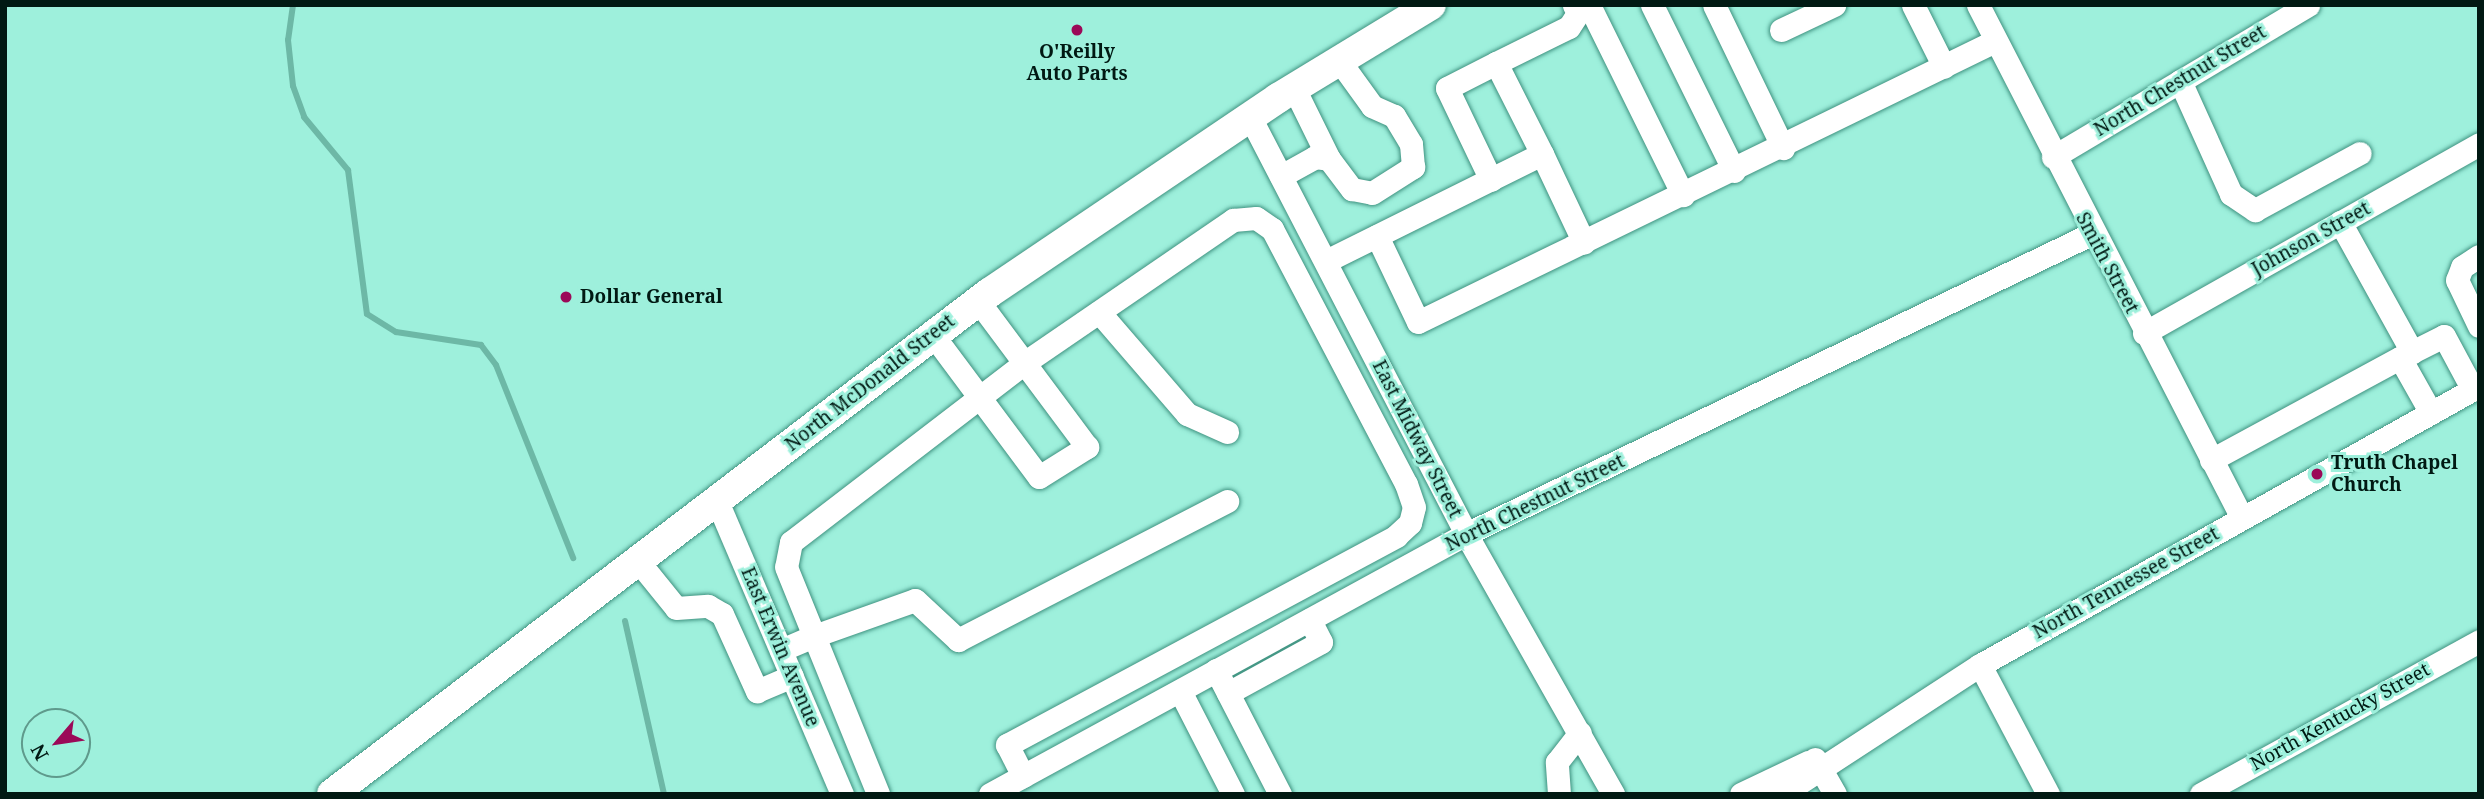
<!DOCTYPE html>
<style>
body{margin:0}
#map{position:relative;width:2484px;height:799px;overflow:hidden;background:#9ef0dc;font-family:"Noto Serif",serif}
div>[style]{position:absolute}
.stream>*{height:6px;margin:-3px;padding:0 3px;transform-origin:3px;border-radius:3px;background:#6db8a6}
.roads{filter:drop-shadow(0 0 2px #3f9280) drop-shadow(0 0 2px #3f9280)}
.minor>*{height:23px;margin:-11.5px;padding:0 11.5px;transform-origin:11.5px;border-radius:11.5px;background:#fff}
.major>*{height:30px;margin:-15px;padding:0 15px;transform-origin:15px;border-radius:15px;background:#fff}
.dots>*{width:19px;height:19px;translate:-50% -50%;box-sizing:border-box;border:4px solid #9ef0dc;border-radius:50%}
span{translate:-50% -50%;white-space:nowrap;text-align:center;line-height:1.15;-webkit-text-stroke:6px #9ef0dc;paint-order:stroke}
.poi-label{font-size:19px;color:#011913;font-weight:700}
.left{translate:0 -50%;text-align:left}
.street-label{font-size:19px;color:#011913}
.frame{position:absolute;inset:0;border:7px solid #011913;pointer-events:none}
.north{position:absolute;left:21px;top:708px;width:70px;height:70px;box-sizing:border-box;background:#9ef0dc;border:2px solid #5f9a8c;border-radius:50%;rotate:241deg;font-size:19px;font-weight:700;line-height:28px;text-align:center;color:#011913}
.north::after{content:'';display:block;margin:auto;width:24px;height:32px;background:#9b0958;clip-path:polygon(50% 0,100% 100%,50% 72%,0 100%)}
</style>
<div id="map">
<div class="stream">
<div style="left:293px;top:5px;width:35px;rotate:98deg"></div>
<div style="left:288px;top:40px;width:46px;rotate:83.8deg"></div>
<div style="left:293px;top:86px;width:33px;rotate:70deg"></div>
<div style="left:304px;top:117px;width:69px;rotate:50.3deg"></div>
<div style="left:348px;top:170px;width:145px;rotate:82.5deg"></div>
<div style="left:367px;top:314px;width:34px;rotate:32deg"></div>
<div style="left:396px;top:332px;width:86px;rotate:8.7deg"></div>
<div style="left:481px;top:345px;width:25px;rotate:53deg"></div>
<div style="left:496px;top:365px;width:208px;rotate:68.2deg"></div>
<div style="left:625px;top:621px;width:177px;rotate:77.3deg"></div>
</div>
<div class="roads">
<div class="minor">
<div style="left:1652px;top:5px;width:185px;rotate:63.7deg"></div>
<div style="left:1714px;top:5px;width:159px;rotate:64.2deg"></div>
<div style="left:1913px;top:5px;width:69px;rotate:63.4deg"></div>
<div style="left:1978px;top:5px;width:577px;rotate:62.77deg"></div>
<div style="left:1590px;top:7px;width:210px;rotate:63.7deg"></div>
<div style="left:1781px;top:30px;width:59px;rotate:-25.3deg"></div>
<div style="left:2180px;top:81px;width:124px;rotate:65.7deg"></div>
<div style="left:2231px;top:194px;width:29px;rotate:34deg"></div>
<div style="left:2255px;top:210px;width:119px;rotate:-28.5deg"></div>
<div style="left:1294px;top:88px;width:79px;rotate:63.8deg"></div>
<div style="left:1250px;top:117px;width:470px;rotate:62.6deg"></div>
<div style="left:1466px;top:534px;width:299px;rotate:60.5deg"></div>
<div style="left:1542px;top:154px;width:98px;rotate:64.7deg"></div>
<div style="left:2053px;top:157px;width:297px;rotate:-30.8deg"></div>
<div style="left:1281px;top:176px;width:39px;rotate:-29deg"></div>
<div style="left:1315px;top:157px;width:14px;rotate:8deg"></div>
<div style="left:1329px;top:159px;width:38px;rotate:53deg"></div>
<div style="left:1352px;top:189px;width:20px;rotate:11deg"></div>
<div style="left:1372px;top:193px;width:49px;rotate:-32.4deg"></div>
<div style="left:1413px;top:167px;width:23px;rotate:-95deg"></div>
<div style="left:1411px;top:144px;width:33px;rotate:-121deg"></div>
<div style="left:1394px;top:116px;width:24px;rotate:-156deg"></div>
<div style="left:1372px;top:106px;width:58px;rotate:-125.9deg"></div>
<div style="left:1491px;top:180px;width:102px;rotate:-115.6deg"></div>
<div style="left:1447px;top:88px;width:55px;rotate:-27deg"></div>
<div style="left:2340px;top:222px;width:149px;rotate:61deg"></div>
<div style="left:1377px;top:236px;width:95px;rotate:64.5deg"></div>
<div style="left:1418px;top:322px;width:642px;rotate:-25.97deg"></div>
<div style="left:2479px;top:256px;width:20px;rotate:147deg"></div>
<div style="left:2462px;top:267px;width:14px;rotate:111deg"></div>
<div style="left:2457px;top:280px;width:51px;rotate:64.4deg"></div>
<div style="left:1326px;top:261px;width:241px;rotate:-26.4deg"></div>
<div style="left:1542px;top:154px;width:102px;rotate:-116.8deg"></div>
<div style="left:1496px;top:63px;width:81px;rotate:-26.3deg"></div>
<div style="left:1569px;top:27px;width:17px;rotate:-57deg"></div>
<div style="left:1578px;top:13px;width:9px;rotate:-117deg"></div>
<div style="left:1099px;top:312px;width:135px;rotate:49.2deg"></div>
<div style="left:1187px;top:414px;width:44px;rotate:24.2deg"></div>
<div style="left:2144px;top:333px;width:385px;rotate:-29.4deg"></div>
<div style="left:933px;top:335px;width:177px;rotate:53.3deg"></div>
<div style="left:1039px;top:477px;width:57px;rotate:-32deg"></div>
<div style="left:1087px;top:447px;width:182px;rotate:-126.7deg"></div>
<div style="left:2400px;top:358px;width:49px;rotate:-26.6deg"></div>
<div style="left:2444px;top:336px;width:61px;rotate:61.8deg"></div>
<div style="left:2211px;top:460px;width:215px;rotate:-28.4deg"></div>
<div style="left:2400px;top:358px;width:63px;rotate:60.6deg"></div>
<div style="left:717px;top:501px;width:319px;rotate:66.9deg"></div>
<div style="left:638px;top:561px;width:60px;rotate:51deg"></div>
<div style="left:676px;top:608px;width:32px;rotate:-4deg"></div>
<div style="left:708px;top:606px;width:16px;rotate:30deg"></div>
<div style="left:722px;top:614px;width:85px;rotate:65.6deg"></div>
<div style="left:757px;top:691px;width:38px;rotate:-23deg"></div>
<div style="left:781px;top:650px;width:36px;rotate:-23deg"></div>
<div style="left:814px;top:636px;width:170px;rotate:67.9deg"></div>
<div style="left:1980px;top:665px;width:146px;rotate:62.2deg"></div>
<div style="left:1216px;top:670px;width:140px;rotate:62.7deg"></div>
<div style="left:1180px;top:691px;width:116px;rotate:62.8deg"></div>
<div style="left:1228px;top:693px;width:106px;rotate:-28.7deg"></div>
<div style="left:1321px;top:642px;width:25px;rotate:-117deg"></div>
<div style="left:1815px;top:759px;width:40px;rotate:60.3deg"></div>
<div style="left:1023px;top:776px;width:35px;rotate:-117deg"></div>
<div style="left:1007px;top:745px;width:442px;rotate:-28.2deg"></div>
<div style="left:1396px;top:536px;width:19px;rotate:-43deg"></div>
<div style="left:1410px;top:523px;width:16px;rotate:-76deg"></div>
<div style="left:1414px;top:507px;width:24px;rotate:-109deg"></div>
<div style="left:1406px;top:484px;width:288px;rotate:-117.7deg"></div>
<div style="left:1272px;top:229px;width:19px;rotate:-145deg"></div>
<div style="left:1256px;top:218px;width:23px;rotate:175deg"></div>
<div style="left:1233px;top:220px;width:255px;rotate:145.6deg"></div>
<div style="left:1023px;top:364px;width:292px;rotate:142.5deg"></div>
<div style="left:791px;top:542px;width:25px;rotate:101deg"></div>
<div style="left:786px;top:567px;width:74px;rotate:67.9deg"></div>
<div style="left:814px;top:636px;width:107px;rotate:-19.6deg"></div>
<div style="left:915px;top:600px;width:59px;rotate:42.9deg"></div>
<div style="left:958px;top:640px;width:303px;rotate:-27.3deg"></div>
<div style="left:990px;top:794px;width:542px;rotate:-28.64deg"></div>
<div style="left:1466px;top:534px;width:693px;rotate:-25.64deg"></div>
<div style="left:1559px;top:794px;width:32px;rotate:-94deg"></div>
<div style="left:1557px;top:762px;width:37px;rotate:-52deg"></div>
<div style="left:1741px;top:794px;width:74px;rotate:-25.5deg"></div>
<div style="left:1782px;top:794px;width:236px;rotate:-33.1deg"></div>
<div style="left:1980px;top:665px;width:572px;rotate:-29.21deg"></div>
<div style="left:2201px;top:794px;width:317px;rotate:-28.8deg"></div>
</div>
<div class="major">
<div style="left:332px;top:794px;width:826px;rotate:-37.33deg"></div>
<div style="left:989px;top:293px;width:349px;rotate:-34deg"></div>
<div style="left:1278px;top:98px;width:179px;rotate:-31.3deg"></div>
</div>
</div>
<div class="dots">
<div style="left:1077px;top:30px;background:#9b0958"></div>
<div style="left:566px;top:297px;background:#9b0958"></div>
<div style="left:2317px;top:474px;background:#9b0958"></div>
</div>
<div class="poi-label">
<span style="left:1077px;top:63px">O'Reilly<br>Auto Parts</span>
<span class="left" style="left:580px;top:297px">Dollar General</span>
<span class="left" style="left:2331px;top:474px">Truth Chapel<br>Church</span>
</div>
<div class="street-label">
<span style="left:2180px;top:81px;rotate:-31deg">North Chestnut Street</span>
<span style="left:2311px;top:239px;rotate:-29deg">Johnson Street</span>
<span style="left:2107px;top:263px;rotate:62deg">Smith Street</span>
<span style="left:870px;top:383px;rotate:-38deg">North McDonald Street</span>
<span style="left:1417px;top:439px;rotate:63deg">East Midway Street</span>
<span style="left:1535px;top:503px;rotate:-26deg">North Chestnut Street</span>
<span style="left:2126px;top:583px;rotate:-29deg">North Tennessee Street</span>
<span style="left:780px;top:647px;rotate:67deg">East Erwin Avenue</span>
<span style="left:2340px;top:717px;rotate:-29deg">North Kentucky Street</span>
</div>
<div class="frame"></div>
<div class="north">N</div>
</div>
